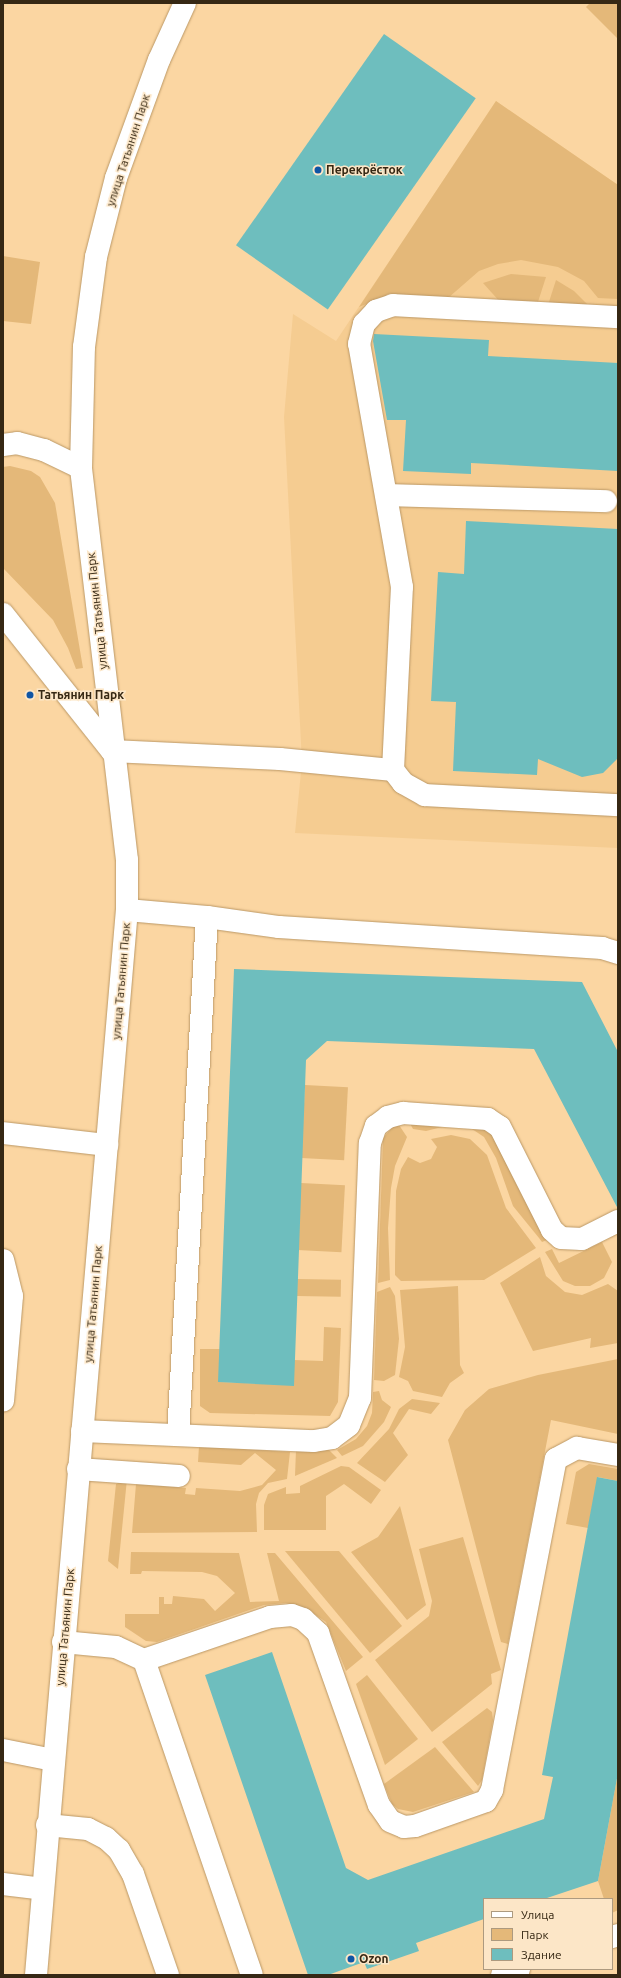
<!DOCTYPE html>
<meta charset="utf-8">
<style>
body{margin:0}
#map{position:relative;width:621px;height:1978px;overflow:hidden;background:#fbd6a2;font-family:Ubuntu,sans-serif}
div>[style]{position:absolute}
.built>*{inset:0;background:#f5cc91}
.green>*{inset:0;background:#e4b879;transform-origin:0 0}
.building>*{inset:0;background:#6ebebe;transform-origin:0 0}
.roads{filter:drop-shadow(0 0 1px #bb9866) drop-shadow(0 0 1px #bb9866)}
.minor>*{height:22px;margin:-11px;padding:0 11px;transform-origin:11px;border-radius:11px;background:#fff}
.dots>*{width:11px;height:11px;translate:-50% -50%;box-sizing:border-box;border:2px solid #fce6c7;border-radius:50%}
span{translate:-50% -50%;white-space:nowrap;text-align:center;line-height:1.15;-webkit-text-stroke:3px #fce6c7;paint-order:stroke}
.street-label{font-size:12px;color:#362814}
.poi-label{font-size:12px;color:#362814;font-weight:700}
.left{translate:0 -50%;text-align:left}
.frame{position:absolute;inset:0;border:4px solid #362814;pointer-events:none}
.legend{position:absolute;left:483px;top:1898px;width:130px;height:72px;box-sizing:border-box;background:#fce6c7;border:1px solid #ad9a7f;margin:0;padding:5px 7px;list-style:none;font-size:12px;color:#362814}
.legend li{display:flex;align-items:center;gap:8px;height:20px}
.legend b{width:20px;border:1px solid #ad9a7f}
</style>
<div id="map">
<div class="built">
<div style="clip-path:polygon(496px 101px,618px 185px,618px 848px,295px 833px,302px 762px,284px 417px,293px 314px,336px 341px)"></div>
</div>
<div class="green">
<div style="clip-path:polygon(590px 3px,618px 3px,618px 39px,586px 7px)"></div>
<div style="clip-path:polygon(496px 101px,618px 185px,618px 299px,598px 298px,584px 281px,558px 267px,521px 260px,498px 264px,479px 271px,448px 298px,380px 298px,359px 307px)"></div>
<div style="clip-path:polygon(3px 256px,40px 262px,31px 324px,3px 321px)"></div>
<div style="clip-path:polygon(511px 274px,546px 277px,537px 305px,501px 303px,483px 283px)"></div>
<div style="clip-path:polygon(556px 280px,574px 291px,590px 307px,548px 305px)"></div>
<div style="clip-path:polygon(10px 466px,31px 471px,40px 477px,55px 503px,83px 668px,76px 669px,68px 648px,53px 620px,3px 568px,3px 467px)"></div>
<div style="left:305px;top:1085px;width:43px;height:73px;rotate:3deg"></div>
<div style="clip-path:polygon(407px 1118px,474px 1122px,492px 1132px,547px 1240px,542px 1242px,539px 1238px,513px 1206px,496px 1158px,484px 1137px,472px 1129px,446px 1126px,426px 1131px,413px 1129px)"></div>
<div style="clip-path:polygon(397px 1122px,407px 1137px,395px 1166px,391px 1188px,388px 1228px,390px 1280px,378px 1283px,383px 1138px)"></div>
<div style="clip-path:polygon(451px 1135px,470px 1139px,487px 1155px,506px 1208px,536px 1248px,484px 1280px,401px 1281px,395px 1275px,395px 1264px,396px 1191px,401px 1169px,408px 1157px,420px 1163px,431px 1159px,437px 1147px,431px 1139px)"></div>
<div style="left:301px;top:1183px;width:44px;height:67px;rotate:3deg"></div>
<div style="clip-path:polygon(602px 1242px,612px 1262px,604px 1278px,590px 1286px,575px 1286px,563px 1281px,545px 1252px,552px 1249px,559px 1263px)"></div>
<div style="clip-path:polygon(540px 1257px,546px 1276px,565px 1292px,582px 1295px,608px 1284px,618px 1291px,618px 1343px,590px 1348px,591px 1338px,533px 1351px,500px 1283px)"></div>
<div style="left:297px;top:1279px;width:44px;height:17px;rotate:1deg"></div>
<div style="clip-path:polygon(458px 1286px,460px 1365px,464px 1373px,450px 1383px,442px 1397px,413px 1391px,408px 1381px,399px 1377px,405px 1347px,400px 1290px)"></div>
<div style="clip-path:polygon(390px 1287px,395px 1296px,399px 1339px,395px 1375px,384px 1381px,374px 1380px,377px 1292px)"></div>
<div style="clip-path:polygon(324px 1327px,341px 1328px,338px 1402px,330px 1416px,210px 1413px,200px 1406px,200px 1349px,220px 1349px,219px 1382px,293px 1385px,294px 1360px,323px 1361px)"></div>
<div style="clip-path:polygon(618px 1359px,618px 1434px,551px 1420px,508px 1644px,501px 1642px,448px 1440px,465px 1410px,489px 1389px,538px 1375px)"></div>
<div style="clip-path:polygon(379px 1391px,382px 1400px,391px 1407px,384px 1422px,363px 1446px,342px 1456px,337px 1450px,356px 1439px,367px 1426px,372px 1413px,373px 1392px)"></div>
<div style="clip-path:polygon(412px 1399px,440px 1403px,431px 1414px,409px 1409px,393px 1433px,408px 1455px,385px 1482px,357px 1463px,389px 1429px,399px 1409px)"></div>
<div style="clip-path:polygon(199px 1446px,290px 1452px,287px 1479px,268px 1483px,259px 1493px,256px 1504px,257px 1532px,132px 1533px,136px 1484px,186px 1488px,185px 1494px,195px 1495px,196px 1488px,240px 1491px,262px 1485px,276px 1470px,255px 1453px,241px 1465px,198px 1462px)"></div>
<div style="clip-path:polygon(296px 1450px,329px 1450px,337px 1458px,295px 1476px)"></div>
<div style="clip-path:polygon(589px 1464px,618px 1469px,618px 1481px,598px 1477px,588px 1528px,566px 1524px,576px 1472px)"></div>
<div style="clip-path:polygon(341px 1466px,349px 1467px,381px 1490px,371px 1504px,344px 1484px,326px 1496px,326px 1530px,264px 1530px,264px 1505px,268px 1494px,286px 1487px,286px 1494px,300px 1493px,300px 1486px)"></div>
<div style="clip-path:polygon(127px 1479px,118px 1569px,108px 1561px,116px 1484px)"></div>
<div style="clip-path:polygon(400px 1506px,426px 1605px,407px 1620px,351px 1552px,378px 1537px)"></div>
<div style="clip-path:polygon(463px 1537px,501px 1670px,491px 1674px,492px 1684px,432px 1732px,375px 1660px,429px 1616px,432px 1601px,419px 1549px)"></div>
<div style="clip-path:polygon(285px 1551px,339px 1551px,402px 1626px,370px 1653px)"></div>
<div style="clip-path:polygon(131px 1552px,239px 1553px,250px 1602px,279px 1601px,267px 1553px,275px 1553px,363px 1657px,346px 1671px,326px 1622px,307px 1609px,286px 1603px,264px 1605px,157px 1642px,146px 1641px,125px 1627px,125px 1614px,159px 1614px,159px 1597px,164px 1597px,164px 1604px,172px 1604px,173px 1596px,204px 1599px,215px 1611px,235px 1593px,217px 1576px,202px 1572px,142px 1571px,141px 1574px,130px 1574px)"></div>
<div style="clip-path:polygon(367px 1675px,418px 1739px,385px 1765px,356px 1684px)"></div>
<div style="clip-path:polygon(487px 1708px,492px 1712px,493px 1720px,482px 1780px,478px 1786px,442px 1742px)"></div>
<div style="clip-path:polygon(435px 1747px,474px 1792px,413px 1812px,398px 1809px,392px 1804px,384px 1784px)"></div>
<div style="clip-path:polygon(618px 1773px,618px 1910px,612px 1913px,612px 1899px,604px 1899px,598px 1881px)"></div>
</div>
<div class="building">
<div style="left:384px;top:34px;width:112px;height:258px;rotate:35deg"></div>
<div style="clip-path:polygon(374px 334px,489px 340px,488px 356px,618px 363px,618px 471px,471px 463px,471px 474px,403px 471px,406px 420px,387px 420px,373px 341px)"></div>
<div style="clip-path:polygon(466px 521px,618px 529px,618px 758px,603px 773px,582px 777px,538px 759px,537px 775px,453px 771px,456px 702px,431px 701px,438px 572px,464px 574px)"></div>
<div style="clip-path:polygon(234px 969px,582px 982px,618px 1052px,618px 1209px,534px 1049px,327px 1041px,306px 1060px,294px 1386px,218px 1382px)"></div>
<div style="clip-path:polygon(597px 1477px,618px 1481px,618px 1773px,598px 1881px,544px 1899px,484px 1899px,484px 1919px,416px 1943px,419px 1951px,367px 1969px,364px 1962px,328px 1975px,308px 1975px,205px 1675px,272px 1652px,346px 1868px,368px 1880px,544px 1819px,553px 1777px,542px 1775px)"></div>
</div>
<div class="roads">
<div class="minor">
<div style="left:3px;top:445px;width:14px;rotate:-8deg"></div>
<div style="left:17px;top:443px;width:28px;rotate:15deg"></div>
<div style="left:44px;top:450px;width:41px;rotate:25.9deg"></div>
<div style="left:387px;top:495px;width:219px;rotate:1.6deg"></div>
<div style="left:3px;top:614px;width:175px;rotate:51.5deg"></div>
<div style="left:112px;top:751px;width:168px;rotate:2.7deg"></div>
<div style="left:280px;top:759px;width:114px;rotate:5.6deg"></div>
<div style="left:393px;top:770px;width:183px;rotate:-87.2deg"></div>
<div style="left:402px;top:587px;width:247px;rotate:-100deg"></div>
<div style="left:359px;top:344px;width:21px;rotate:-76deg"></div>
<div style="left:364px;top:324px;width:18px;rotate:-47deg"></div>
<div style="left:376px;top:311px;width:18px;rotate:-19deg"></div>
<div style="left:393px;top:305px;width:225px;rotate:3.1deg"></div>
<div style="left:393px;top:770px;width:16px;rotate:52deg"></div>
<div style="left:403px;top:783px;width:25px;rotate:29deg"></div>
<div style="left:425px;top:795px;width:193px;rotate:3deg"></div>
<div style="left:127px;top:910px;width:80px;rotate:5deg"></div>
<div style="left:207px;top:917px;width:73px;rotate:7.9deg"></div>
<div style="left:279px;top:927px;width:324px;rotate:3.7deg"></div>
<div style="left:602px;top:948px;width:17px;rotate:17deg"></div>
<div style="left:3px;top:1133px;width:105px;rotate:6.6deg"></div>
<div style="left:3px;top:1260px;width:37px;rotate:76deg"></div>
<div style="left:12px;top:1296px;width:105px;rotate:94.9deg"></div>
<div style="left:82px;top:1431px;width:232px;rotate:2.5deg"></div>
<div style="left:314px;top:1441px;width:18px;rotate:-9deg"></div>
<div style="left:332px;top:1438px;width:21px;rotate:-37deg"></div>
<div style="left:349px;top:1425px;width:29px;rotate:-68deg"></div>
<div style="left:360px;top:1398px;width:255px;rotate:-87.8deg"></div>
<div style="left:370px;top:1143px;width:18px;rotate:-71deg"></div>
<div style="left:376px;top:1126px;width:15px;rotate:-37deg"></div>
<div style="left:388px;top:1117px;width:16px;rotate:-15deg"></div>
<div style="left:403px;top:1113px;width:85px;rotate:4deg"></div>
<div style="left:488px;top:1119px;width:14px;rotate:34deg"></div>
<div style="left:500px;top:1127px;width:115px;rotate:63.2deg"></div>
<div style="left:552px;top:1230px;width:12px;rotate:42deg"></div>
<div style="left:561px;top:1238px;width:21px;rotate:3deg"></div>
<div style="left:582px;top:1239px;width:40px;rotate:-26.6deg"></div>
<div style="left:178px;top:1435px;width:519px;rotate:-86.8deg"></div>
<div style="left:78px;top:1469px;width:101px;rotate:4deg"></div>
<div style="left:63px;top:1642px;width:53px;rotate:5.4deg"></div>
<div style="left:116px;top:1647px;width:31px;rotate:25deg"></div>
<div style="left:144px;top:1660px;width:333px;rotate:71.1deg"></div>
<div style="left:144px;top:1660px;width:133px;rotate:-18.8deg"></div>
<div style="left:270px;top:1617px;width:22px;rotate:-5deg"></div>
<div style="left:292px;top:1615px;width:12px;rotate:20deg"></div>
<div style="left:303px;top:1619px;width:21px;rotate:43deg"></div>
<div style="left:318px;top:1633px;width:182px;rotate:70.5deg"></div>
<div style="left:379px;top:1805px;width:19px;rotate:55deg"></div>
<div style="left:390px;top:1821px;width:15px;rotate:23deg"></div>
<div style="left:404px;top:1827px;width:11px;rotate:-5deg"></div>
<div style="left:415px;top:1826px;width:75px;rotate:-19.4deg"></div>
<div style="left:486px;top:1801px;width:13px;rotate:-61deg"></div>
<div style="left:492px;top:1790px;width:337px;rotate:-79.1deg"></div>
<div style="left:556px;top:1459px;width:24px;rotate:-28deg"></div>
<div style="left:577px;top:1448px;width:42px;rotate:9.7deg"></div>
<div style="left:3px;top:1750px;width:51px;rotate:11.3deg"></div>
<div style="left:47px;top:1825px;width:41px;rotate:5.6deg"></div>
<div style="left:88px;top:1829px;width:20px;rotate:27deg"></div>
<div style="left:106px;top:1838px;width:18px;rotate:43deg"></div>
<div style="left:119px;top:1850px;width:28px;rotate:60deg"></div>
<div style="left:133px;top:1874px;width:107px;rotate:70.9deg"></div>
<div style="left:3px;top:1884px;width:38px;rotate:7deg"></div>
<div style="left:612px;top:1937px;width:6px;rotate:-18deg"></div>
<div style="left:36px;top:1975px;width:1069px;rotate:-85.12deg"></div>
<div style="left:127px;top:910px;width:50px;rotate:-90deg"></div>
<div style="left:127px;top:860px;width:395px;rotate:-96.7deg"></div>
<div style="left:81px;top:468px;width:121px;rotate:-88.6deg"></div>
<div style="left:84px;top:347px;width:91px;rotate:-82.4deg"></div>
<div style="left:96px;top:257px;width:81px;rotate:-75.8deg"></div>
<div style="left:116px;top:178px;width:126px;rotate:-70deg"></div>
<div style="left:159px;top:60px;width:63px;rotate:-65.5deg"></div>
<div style="left:502px;top:1975px;width:18px;rotate:-19deg"></div>
</div>
</div>
<div class="dots">
<div style="left:318px;top:170px;background:#1055a4"></div>
<div style="left:30px;top:695px;background:#1055a4"></div>
<div style="left:351px;top:1959px;background:#1055a4"></div>
</div>
<div class="street-label">
<span style="left:128px;top:150px;rotate:-72deg">улица Татьянин Парк</span>
<span style="left:97px;top:611px;rotate:-96deg">улица Татьянин Парк</span>
<span style="left:121px;top:981px;rotate:-85deg">улица Татьянин Парк</span>
<span style="left:93px;top:1304px;rotate:-85deg">улица Татьянин Парк</span>
<span style="left:65px;top:1627px;rotate:-85deg">улица Татьянин Парк</span>
</div>
<div class="poi-label">
<span class="left" style="left:326px;top:170px">Перекрёсток</span>
<span class="left" style="left:38px;top:695px">Татьянин Парк</span>
<span class="left" style="left:359px;top:1959px">Ozon</span>
</div>
<div class="frame"></div>
<ul class="legend">
<li><b style="height:5px;background:#fff"></b>Улица</li>
<li><b style="height:11px;background:#e4b879"></b>Парк</li>
<li><b style="height:11px;background:#6ebebe"></b>Здание</li>
</ul>
</div>
